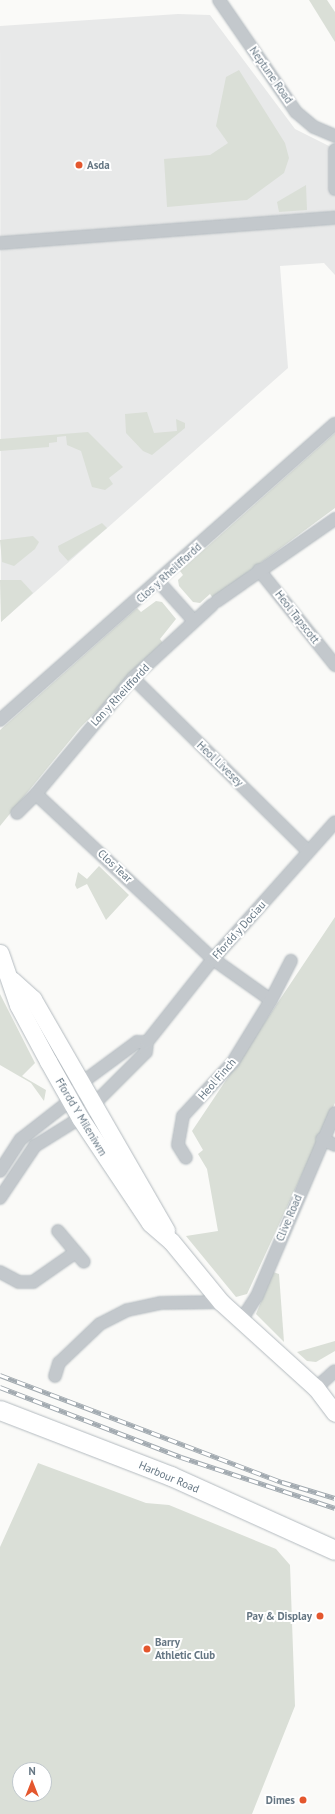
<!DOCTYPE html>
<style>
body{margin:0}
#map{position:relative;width:335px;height:1814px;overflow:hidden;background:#fafaf8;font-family:"PT Sans",sans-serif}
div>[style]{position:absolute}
.built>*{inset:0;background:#e8e9e9}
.green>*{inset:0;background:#dadfd7}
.roads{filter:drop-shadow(0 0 1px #b3babf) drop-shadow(0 0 1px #b3babf)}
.street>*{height:12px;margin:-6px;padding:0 6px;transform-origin:6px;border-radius:6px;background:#c3c8cc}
.secondary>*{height:17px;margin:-8.5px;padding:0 8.5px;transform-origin:8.5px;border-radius:8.5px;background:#fff}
.primary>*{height:19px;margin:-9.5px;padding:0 9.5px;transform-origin:9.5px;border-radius:9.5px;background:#fff}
.rail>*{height:4.5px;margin-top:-2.25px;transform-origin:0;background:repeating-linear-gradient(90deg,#fff 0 9px,#a2aab0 0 18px);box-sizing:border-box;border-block:1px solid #a2aab0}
.dots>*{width:11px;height:11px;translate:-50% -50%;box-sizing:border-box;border:2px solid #fff;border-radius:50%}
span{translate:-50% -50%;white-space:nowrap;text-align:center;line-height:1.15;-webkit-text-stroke:4px #fff;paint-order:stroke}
.street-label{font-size:11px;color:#657683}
.poi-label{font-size:11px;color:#657683;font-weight:700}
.left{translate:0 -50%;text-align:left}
.right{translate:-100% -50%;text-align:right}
.north{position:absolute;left:12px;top:1762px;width:40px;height:40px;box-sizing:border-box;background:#fff;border:1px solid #c1c8cd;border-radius:50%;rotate:0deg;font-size:11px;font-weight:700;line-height:16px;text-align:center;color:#657683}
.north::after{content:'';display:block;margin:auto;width:14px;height:18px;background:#e4572e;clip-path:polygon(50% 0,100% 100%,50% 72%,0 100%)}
</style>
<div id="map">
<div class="built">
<div style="clip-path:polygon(178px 14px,210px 15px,295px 129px,335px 149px,335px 275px,324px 263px,280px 266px,288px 368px,1px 622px,0 26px)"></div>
</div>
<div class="green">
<div style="clip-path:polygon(309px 0,327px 0,335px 12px,335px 42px)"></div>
<div style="clip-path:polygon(239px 70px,285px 143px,289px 158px,284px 173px,247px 200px,167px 207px,164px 159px,210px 155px,228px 143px,216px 126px,226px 77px)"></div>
<div style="clip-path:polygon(306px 185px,307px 210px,279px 212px,277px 202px)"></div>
<div style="clip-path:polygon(147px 412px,154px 433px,177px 431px,176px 419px,185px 423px,185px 428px,152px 455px,143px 451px,126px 433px,125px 414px)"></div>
<div style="clip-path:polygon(88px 432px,123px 467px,109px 478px,113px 484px,105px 490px,92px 487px,81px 451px,67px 445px,66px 436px,57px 437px,57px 442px,49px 443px,49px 447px,0 451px,0 439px)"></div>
<div style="clip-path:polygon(335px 433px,335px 508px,213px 598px,210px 594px,200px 603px,193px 602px,179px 586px,178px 580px,183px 575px,180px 571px)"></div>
<div style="clip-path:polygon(102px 523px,107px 528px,68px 561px,59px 551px,58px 546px)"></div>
<div style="clip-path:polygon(33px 536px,39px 542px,35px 549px,14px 566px,2px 562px,0 540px)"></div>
<div style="clip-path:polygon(0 580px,21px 580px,33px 593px,1px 622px)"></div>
<div style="clip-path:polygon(156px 601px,162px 602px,176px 619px,160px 639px,163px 643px,80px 728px,0 826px,0 730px,137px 608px,141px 612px)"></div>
<div style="clip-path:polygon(99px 866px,129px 895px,106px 920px,87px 884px,77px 889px,75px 885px,78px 872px,87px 879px)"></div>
<div style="clip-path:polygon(335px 917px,335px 1103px,247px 1294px,236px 1297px,186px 1236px,218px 1231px,207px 1169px,198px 1154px,203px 1150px,192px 1131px)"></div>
<div style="clip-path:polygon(0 994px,35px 1063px,22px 1076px,46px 1090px,44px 1101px,31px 1083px,0 1065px)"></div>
<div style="clip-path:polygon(273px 1272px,279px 1274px,284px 1342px,256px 1314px)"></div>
<div style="clip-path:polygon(335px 1341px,335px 1351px,316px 1362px,307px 1361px,297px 1352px)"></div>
<div style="clip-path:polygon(evenodd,38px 1463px,146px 1503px,169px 1505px,276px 1549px,290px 1565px,295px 1706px,252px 1814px,0 1814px,0 1547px,38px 1463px,20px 1770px,44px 1770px,44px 1794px,20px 1794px,20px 1770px)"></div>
</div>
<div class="roads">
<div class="street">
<div style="left:219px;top:0;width:136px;rotate:55.5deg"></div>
<div style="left:296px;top:112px;width:23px;rotate:40deg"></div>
<div style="left:314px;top:127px;width:23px;rotate:23deg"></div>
<div style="left:335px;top:150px;width:39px;rotate:90deg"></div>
<div style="left:0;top:243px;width:336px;rotate:-4.3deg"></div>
<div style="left:259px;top:570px;width:122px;rotate:51.3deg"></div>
<div style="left:159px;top:582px;width:52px;rotate:48.1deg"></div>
<div style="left:217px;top:601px;width:144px;rotate:-34.8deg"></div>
<div style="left:133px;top:678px;width:245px;rotate:44.7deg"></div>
<div style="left:0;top:720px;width:447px;rotate:-41.5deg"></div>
<div style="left:36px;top:794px;width:151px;rotate:-50.1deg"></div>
<div style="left:133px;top:678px;width:108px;rotate:-42.7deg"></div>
<div style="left:17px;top:813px;width:27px;rotate:-45deg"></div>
<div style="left:36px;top:794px;width:242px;rotate:43deg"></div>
<div style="left:213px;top:959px;width:71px;rotate:35.3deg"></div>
<div style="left:271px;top:1000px;width:73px;rotate:121.5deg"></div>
<div style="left:233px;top:1062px;width:74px;rotate:132.8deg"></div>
<div style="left:183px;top:1116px;width:29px;rotate:100deg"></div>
<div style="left:178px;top:1145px;width:15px;rotate:58deg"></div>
<div style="left:271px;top:1000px;width:44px;rotate:-62.9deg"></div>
<div style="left:322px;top:1139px;width:14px;rotate:25deg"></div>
<div style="left:0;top:1171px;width:38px;rotate:-57deg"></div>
<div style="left:21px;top:1139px;width:63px;rotate:-38deg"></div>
<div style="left:71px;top:1100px;width:18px;rotate:-61deg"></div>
<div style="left:80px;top:1084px;width:71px;rotate:-36.4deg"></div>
<div style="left:137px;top:1042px;width:10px"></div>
<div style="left:0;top:1198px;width:63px;rotate:-56.1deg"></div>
<div style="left:35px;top:1146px;width:53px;rotate:-31.9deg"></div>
<div style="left:80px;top:1118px;width:93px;rotate:-45deg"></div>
<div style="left:146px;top:1052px;width:10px;rotate:-84deg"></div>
<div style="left:147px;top:1042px;width:106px;rotate:-51.5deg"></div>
<div style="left:213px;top:959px;width:183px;rotate:-48.3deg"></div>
<div style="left:58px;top:1231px;width:40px;rotate:50deg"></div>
<div style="left:0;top:1272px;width:21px;rotate:28deg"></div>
<div style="left:19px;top:1282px;width:14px"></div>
<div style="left:33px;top:1282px;width:52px;rotate:-34.9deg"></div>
<div style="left:240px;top:1322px;width:31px;rotate:-57deg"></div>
<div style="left:257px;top:1296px;width:199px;rotate:-66.9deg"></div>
<div style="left:55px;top:1376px;width:14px;rotate:-73deg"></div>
<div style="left:59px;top:1363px;width:57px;rotate:-43.6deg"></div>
<div style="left:100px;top:1324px;width:31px;rotate:-27deg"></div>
<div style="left:128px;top:1310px;width:34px;rotate:-12deg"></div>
<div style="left:161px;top:1303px;width:60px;rotate:-1deg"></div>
<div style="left:316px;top:1388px;width:25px;rotate:-42deg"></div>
</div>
<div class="secondary">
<div style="left:0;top:953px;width:55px;rotate:70.9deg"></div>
<div style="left:18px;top:1005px;width:64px;rotate:61.8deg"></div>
<div style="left:48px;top:1061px;width:65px;rotate:60.7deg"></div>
<div style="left:80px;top:1118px;width:126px;rotate:56.3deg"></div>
<div style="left:150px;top:1223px;width:28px;rotate:41deg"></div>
<div style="left:171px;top:1241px;width:79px;rotate:50.7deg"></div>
<div style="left:221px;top:1302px;width:128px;rotate:42.2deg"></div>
<div style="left:316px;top:1388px;width:31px;rotate:53deg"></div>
<div style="left:12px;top:980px;width:28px;rotate:42deg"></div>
<div style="left:33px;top:999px;width:267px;rotate:60.1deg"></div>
</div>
<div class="primary">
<div style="left:0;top:1410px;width:183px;rotate:21.1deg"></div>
<div style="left:171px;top:1476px;width:180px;rotate:24.3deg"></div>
</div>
</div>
<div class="rail">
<div style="left:0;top:1375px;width:302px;rotate:20.8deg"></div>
<div style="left:282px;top:1482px;width:55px;rotate:16.8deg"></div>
<div style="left:0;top:1387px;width:194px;rotate:21.1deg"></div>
<div style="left:181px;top:1457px;width:162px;rotate:18.3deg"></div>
</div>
<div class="dots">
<div style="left:79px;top:165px;background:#e4572e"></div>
<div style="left:320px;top:1616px;background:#e4572e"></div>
<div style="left:147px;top:1649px;background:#e4572e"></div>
<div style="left:303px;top:1800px;background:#e4572e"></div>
</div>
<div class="street-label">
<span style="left:271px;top:75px;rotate:55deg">Neptune Road</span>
<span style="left:169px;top:573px;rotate:-42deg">Clos y Rheilffordd</span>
<span style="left:297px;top:617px;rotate:52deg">Heol Tapscott</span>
<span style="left:120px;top:695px;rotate:-47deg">Lon y Rheilffordd</span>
<span style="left:220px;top:764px;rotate:44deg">Heol Livesey</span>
<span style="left:115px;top:866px;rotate:43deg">Clos Tear</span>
<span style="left:239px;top:930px;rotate:-48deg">Ffordd y Dociau</span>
<span style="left:217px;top:1079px;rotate:-49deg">Heol Finch</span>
<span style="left:81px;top:1117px;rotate:59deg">Ffordd Y Mileniwm</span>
<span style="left:289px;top:1218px;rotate:-67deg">Clive Road</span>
<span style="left:169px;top:1477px;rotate:23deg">Harbour Road</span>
</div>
<div class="poi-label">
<span class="left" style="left:87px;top:165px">Asda</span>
<span class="right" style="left:312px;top:1616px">Pay &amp; Display</span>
<span class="left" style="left:155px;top:1649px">Barry<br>Athletic Club</span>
<span class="right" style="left:295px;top:1800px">Dimes</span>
</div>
<div class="north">N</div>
</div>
